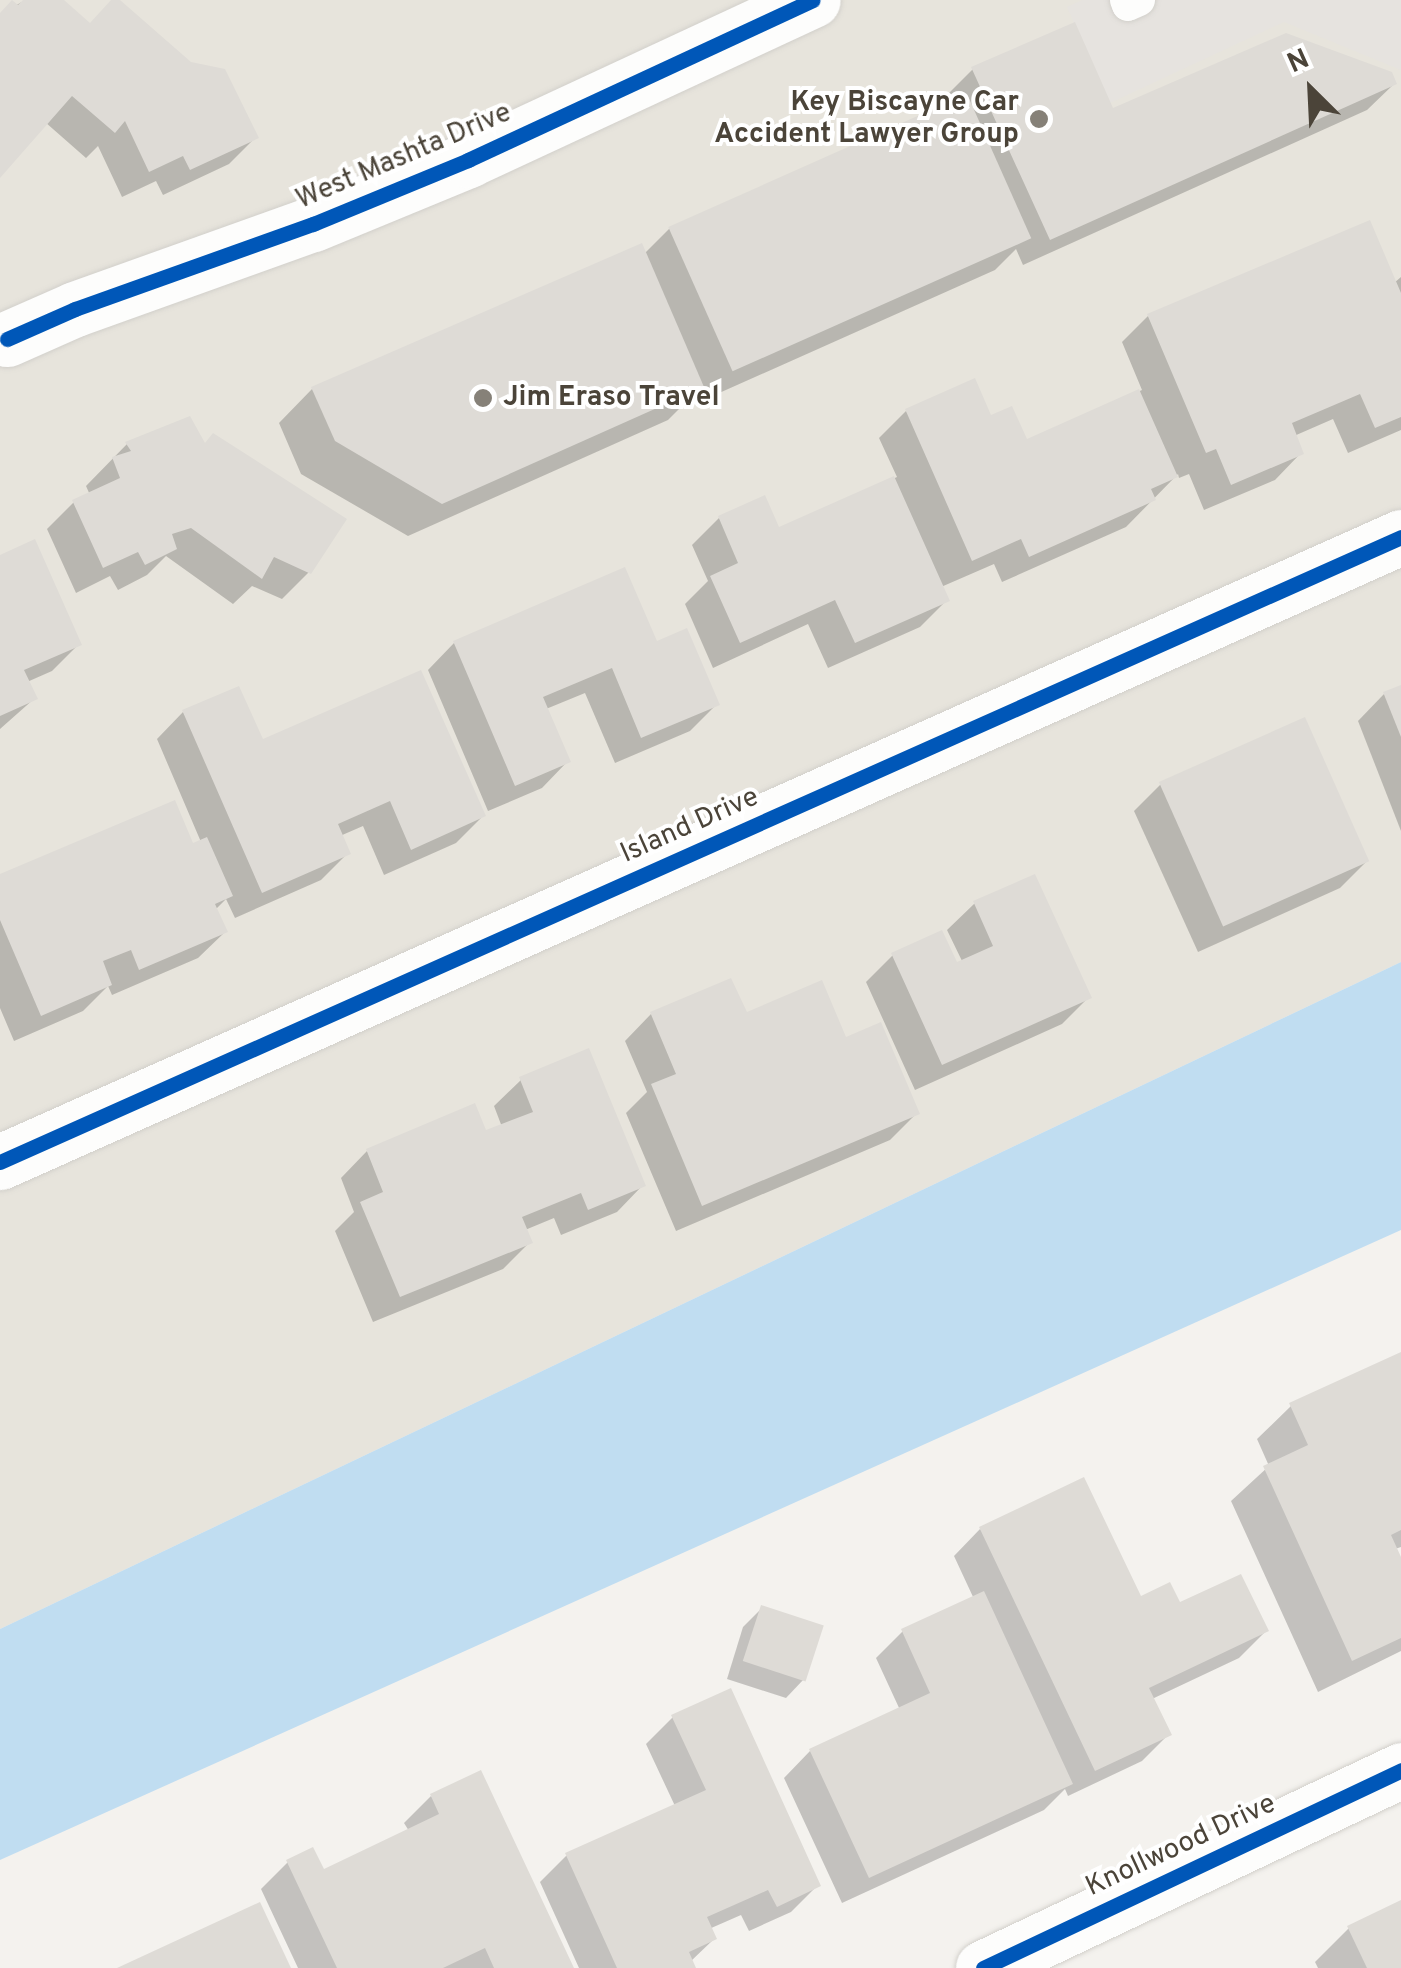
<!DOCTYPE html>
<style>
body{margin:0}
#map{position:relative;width:1401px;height:1968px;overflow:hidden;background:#f4f2ee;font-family:Overpass,sans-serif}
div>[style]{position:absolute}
.residential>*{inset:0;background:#e7e4dc}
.parking>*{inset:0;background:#e6e3df}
.water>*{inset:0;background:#c0ddf1}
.shadow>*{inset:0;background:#0003}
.building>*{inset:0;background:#dedbd6;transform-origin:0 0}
.roads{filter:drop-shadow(0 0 2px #d2d0cb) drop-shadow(0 0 2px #d2d0cb)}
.service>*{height:32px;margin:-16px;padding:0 16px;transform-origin:16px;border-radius:16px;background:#fdfdfc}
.minor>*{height:55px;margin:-27.5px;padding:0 27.5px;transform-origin:27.5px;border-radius:27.5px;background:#fdfdfc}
.tertiary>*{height:55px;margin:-27.5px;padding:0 27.5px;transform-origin:27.5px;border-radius:27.5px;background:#fdfdfc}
.cycleway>*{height:15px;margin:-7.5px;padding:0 7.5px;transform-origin:7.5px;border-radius:7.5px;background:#0057b8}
.dots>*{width:28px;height:28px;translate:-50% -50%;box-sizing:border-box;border:5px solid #fff;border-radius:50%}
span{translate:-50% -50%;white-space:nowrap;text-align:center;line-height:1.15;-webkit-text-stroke:8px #fff;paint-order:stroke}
.poi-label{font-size:28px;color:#4b4439;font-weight:700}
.right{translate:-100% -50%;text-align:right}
.left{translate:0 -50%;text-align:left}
.street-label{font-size:28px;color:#4b4439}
.north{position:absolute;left:1261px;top:40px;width:100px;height:100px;-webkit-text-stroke:8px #fff;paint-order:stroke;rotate:336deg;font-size:28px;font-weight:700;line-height:40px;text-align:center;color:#4b4439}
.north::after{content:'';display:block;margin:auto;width:35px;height:45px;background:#4b4439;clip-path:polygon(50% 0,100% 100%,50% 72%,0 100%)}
</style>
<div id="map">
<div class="residential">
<div style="clip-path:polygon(0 0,1401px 0,1401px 962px,0 1629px)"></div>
</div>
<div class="parking">
<div style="clip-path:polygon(1082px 0,1401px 0,1401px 70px,1284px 22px,1110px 103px,1067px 7px)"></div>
</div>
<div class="water">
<div style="clip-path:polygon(1401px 962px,1401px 1230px,0 1860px,0 1629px)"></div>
</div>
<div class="shadow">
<div style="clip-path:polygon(25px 0,60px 0,89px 25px,116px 0,256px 137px,229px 164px,163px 195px,156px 181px,122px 197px,98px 146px,86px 158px,45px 122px,0 174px,0 15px)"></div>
<div style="clip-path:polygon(973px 69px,1111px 111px,1394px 84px,1367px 110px,1023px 265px,1016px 249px,995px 270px,699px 402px,695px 393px,668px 420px,408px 536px,301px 474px,279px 423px,312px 389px,641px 246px,644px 254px,669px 229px,950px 104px,946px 96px)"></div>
<div style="clip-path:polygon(1401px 277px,1401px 430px,1348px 453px,1333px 419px,1294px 436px,1301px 453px,1275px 480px,1204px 510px,1189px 474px,1179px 478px,1178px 474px,1126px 527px,1002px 582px,994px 564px,941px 587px,947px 600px,920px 627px,828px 668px,808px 624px,713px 668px,685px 604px,708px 581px,692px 545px,719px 518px,778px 531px,897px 477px,879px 438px,906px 411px,990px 418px,1026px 442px,1142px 390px,1122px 342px,1148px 316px,1394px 283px)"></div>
<div style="clip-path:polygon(127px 444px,203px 446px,309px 572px,282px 599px,252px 586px,233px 604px,166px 556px,147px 575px,118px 590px,110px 576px,76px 593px,47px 529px,74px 502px,90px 495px,86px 486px)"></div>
<div style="clip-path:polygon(0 558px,79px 644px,52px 671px,27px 682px,35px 698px,0 729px)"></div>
<div style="clip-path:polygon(454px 643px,656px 644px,717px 704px,690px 731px,615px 763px,585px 693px,546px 709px,568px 761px,542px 788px,488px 811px,428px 670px)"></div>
<div style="clip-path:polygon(1401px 687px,1401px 831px,1358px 721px,1384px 694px)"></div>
<div style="clip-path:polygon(183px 712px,483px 816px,456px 843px,384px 875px,363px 826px,340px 836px,348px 853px,321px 880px,235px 918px,226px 899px,215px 910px,225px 932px,198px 958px,112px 995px,108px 986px,83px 1011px,14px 1041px,0 1008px,0 877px,201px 842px,157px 739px)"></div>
<div style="clip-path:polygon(1161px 784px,1367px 861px,1340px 888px,1198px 952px,1134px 811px)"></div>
<div style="clip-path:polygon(1034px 877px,1089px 997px,1062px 1024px,915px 1090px,866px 982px,893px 955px,963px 963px,947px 930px,974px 904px)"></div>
<div style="clip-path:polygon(651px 1014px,746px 1016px,845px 1040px,917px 1113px,890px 1140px,676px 1231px,626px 1113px,647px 1092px,625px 1041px)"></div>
<div style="clip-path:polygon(521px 1080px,643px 1185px,617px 1212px,561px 1235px,554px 1218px,525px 1230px,530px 1242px,503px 1269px,373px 1322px,335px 1231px,354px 1212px,341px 1178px,367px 1151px,485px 1134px,502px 1127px,494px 1106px)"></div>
<div style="clip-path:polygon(1401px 1355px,1401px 1547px,1395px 1549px,1401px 1563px,1401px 1651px,1318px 1692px,1231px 1501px,1269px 1466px,1257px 1439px,1291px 1406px)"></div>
<div style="clip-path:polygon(980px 1529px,1140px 1599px,1266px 1631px,1239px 1658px,1152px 1699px,1169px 1734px,1142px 1761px,1068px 1796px,1065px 1789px,1044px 1810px,842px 1903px,784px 1778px,810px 1751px,900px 1710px,876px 1658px,903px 1631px,974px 1599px,954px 1556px)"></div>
<div style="clip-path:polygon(762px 1608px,804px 1679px,786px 1698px,727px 1679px,743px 1627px)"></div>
<div style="clip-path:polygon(673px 1717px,818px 1885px,791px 1912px,749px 1931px,741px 1915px,709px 1929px,714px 1939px,690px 1962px,693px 1968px,579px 1968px,540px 1882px,566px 1856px,675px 1806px,646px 1744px)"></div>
<div style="clip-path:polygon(431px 1796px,572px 1968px,298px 1968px,261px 1889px,288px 1862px,322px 1872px,409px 1831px,404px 1823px)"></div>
<div style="clip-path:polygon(1401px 1903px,1401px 1968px,1318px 1968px,1315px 1962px,1349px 1928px)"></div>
</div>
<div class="building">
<div style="clip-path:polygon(12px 0,18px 5px,23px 0,64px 0,90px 23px,111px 0,120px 0,191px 62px,225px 69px,259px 138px,190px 170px,183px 156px,149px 172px,125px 121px,115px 133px,72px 96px,0 178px,0 13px)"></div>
<div style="clip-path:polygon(1075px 22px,1113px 108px,1286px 33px,1392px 72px,1397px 84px,1050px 240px,971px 67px)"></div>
<div style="left:967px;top:94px;width:158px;height:327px;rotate:66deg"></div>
<div style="clip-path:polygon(1370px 220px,1401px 293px,1401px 417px,1375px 428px,1360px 394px,1292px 423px,1304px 454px,1231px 485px,1216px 449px,1206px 453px,1147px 314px)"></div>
<div style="clip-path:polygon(642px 243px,704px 387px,442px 504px,335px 441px,311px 387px)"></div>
<div style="clip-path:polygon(975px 378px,991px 415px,1012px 406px,1027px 439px,1139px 389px,1178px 477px,1151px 489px,1156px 500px,1029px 557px,1021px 539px,972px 561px,905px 409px)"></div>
<div style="clip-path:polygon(190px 416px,205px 443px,213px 433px,347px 519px,311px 574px,274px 557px,262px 579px,191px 528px,172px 534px,177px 549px,145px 565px,138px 552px,103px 568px,72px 500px,120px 478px,112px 457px,131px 451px,125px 442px)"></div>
<div style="clip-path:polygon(894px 476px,950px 601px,855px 643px,835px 600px,740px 643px,710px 576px,738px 563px,718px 516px,765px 495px,779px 527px)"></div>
<div style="clip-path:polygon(35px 539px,82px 645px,24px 670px,38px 699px,0 716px,0 555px)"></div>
<div style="clip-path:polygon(625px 567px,657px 641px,687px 628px,720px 705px,641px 738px,612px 668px,543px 697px,571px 762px,515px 786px,453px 641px)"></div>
<div style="clip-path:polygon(421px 670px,486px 816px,411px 850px,390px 801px,338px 824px,351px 854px,262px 893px,182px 710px,239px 686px,263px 739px)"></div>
<div style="clip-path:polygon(1401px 685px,1401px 737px,1383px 692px)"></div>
<div style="left:1305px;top:717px;width:158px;height:160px;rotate:66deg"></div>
<div style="clip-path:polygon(175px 800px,193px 843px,207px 837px,233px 896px,215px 904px,228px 932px,139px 970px,131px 950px,103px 961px,112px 985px,41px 1016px,0 920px,0 874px)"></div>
<div style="clip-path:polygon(1035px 874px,1092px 998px,942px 1065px,891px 953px,942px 930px,957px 962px,993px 946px,973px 901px)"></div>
<div style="clip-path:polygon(731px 978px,747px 1012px,822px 980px,846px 1037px,881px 1022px,920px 1114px,702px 1206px,651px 1084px,676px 1074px,650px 1012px)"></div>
<div style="clip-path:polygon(589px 1048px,646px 1186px,588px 1210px,581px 1193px,522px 1217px,533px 1243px,400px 1297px,360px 1202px,383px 1192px,366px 1149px,475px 1103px,486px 1130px,533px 1112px,519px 1077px)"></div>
<div style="clip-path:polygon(1401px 1352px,1401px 1530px,1391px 1535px,1401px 1557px,1401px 1638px,1352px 1661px,1263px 1466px,1308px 1445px,1289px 1403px)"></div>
<div style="clip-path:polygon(1084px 1477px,1141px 1596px,1170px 1582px,1180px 1602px,1241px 1574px,1269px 1631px,1149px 1688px,1172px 1735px,1095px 1771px,979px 1527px)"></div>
<div style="clip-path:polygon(984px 1591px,1073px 1784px,869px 1878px,809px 1749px,930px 1693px,901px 1629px)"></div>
<div style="left:761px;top:1605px;width:66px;height:59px;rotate:18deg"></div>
<div style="clip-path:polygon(731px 1688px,821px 1886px,777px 1907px,768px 1890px,707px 1917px,717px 1939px,689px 1952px,696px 1968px,617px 1968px,565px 1853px,706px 1790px,671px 1715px)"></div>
<div style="clip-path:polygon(481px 1770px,574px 1968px,494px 1968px,485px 1948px,443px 1968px,337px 1968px,286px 1860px,313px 1847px,324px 1869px,439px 1814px,430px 1794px)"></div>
<div style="clip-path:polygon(1401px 1900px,1401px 1968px,1367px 1968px,1347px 1926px)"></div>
<div style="clip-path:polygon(260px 1902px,291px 1968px,117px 1968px)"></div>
</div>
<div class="roads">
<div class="service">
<div style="left:1126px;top:0;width:5px;rotate:68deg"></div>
<div style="left:1128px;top:5px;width:12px;rotate:-24deg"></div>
</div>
<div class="minor">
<div style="left:0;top:1162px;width:1534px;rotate:-24.04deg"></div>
<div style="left:983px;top:1968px;width:463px;rotate:-25.3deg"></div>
</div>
<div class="tertiary">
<div style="left:7px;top:339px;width:74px;rotate:-23.8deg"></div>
<div style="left:75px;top:309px;width:253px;rotate:-19.7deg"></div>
<div style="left:313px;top:224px;width:168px;rotate:-22.4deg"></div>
<div style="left:468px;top:160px;width:380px;rotate:-24.9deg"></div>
</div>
</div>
<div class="cycleway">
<div style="left:7px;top:339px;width:74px;rotate:-23.8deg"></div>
<div style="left:75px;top:309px;width:253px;rotate:-19.7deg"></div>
<div style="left:313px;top:224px;width:168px;rotate:-22.4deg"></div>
<div style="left:468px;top:160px;width:380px;rotate:-24.9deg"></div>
<div style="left:0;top:1162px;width:1534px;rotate:-24.04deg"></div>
<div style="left:983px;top:1968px;width:463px;rotate:-25.3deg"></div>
</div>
<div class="dots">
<div style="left:1039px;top:119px;background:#868178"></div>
<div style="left:483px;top:398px;background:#868178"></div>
</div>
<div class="poi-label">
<span class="right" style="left:1019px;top:119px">Key Biscayne Car<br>Accident Lawyer Group</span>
<span class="left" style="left:503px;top:398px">Jim Eraso Travel</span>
</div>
<div class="street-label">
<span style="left:404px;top:157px;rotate:-23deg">West Mashta Drive</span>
<span style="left:690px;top:826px;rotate:-24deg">Island Drive</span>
<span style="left:1181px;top:1846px;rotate:-25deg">Knollwood Drive</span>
</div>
<div class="north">N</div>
</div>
